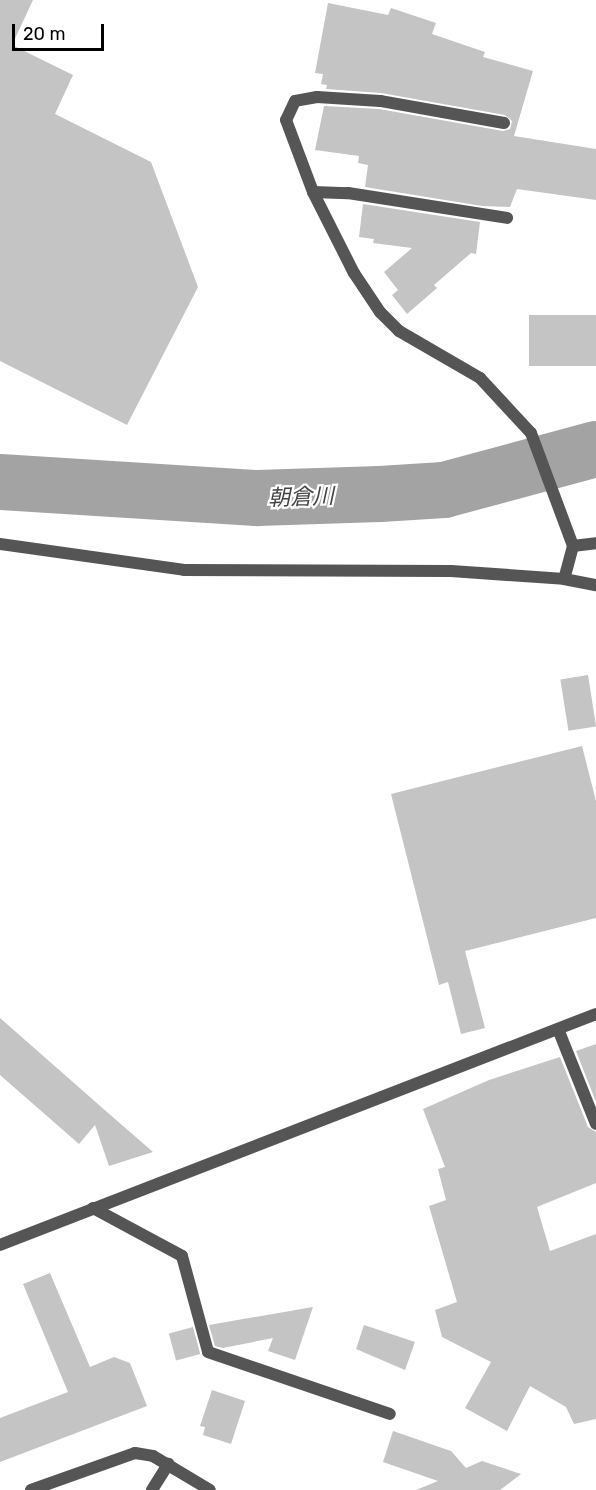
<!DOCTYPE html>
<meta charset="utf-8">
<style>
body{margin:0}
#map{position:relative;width:596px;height:1490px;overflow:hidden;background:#fff;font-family:Rubik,"Noto Sans JP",sans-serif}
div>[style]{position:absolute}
.river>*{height:56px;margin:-28px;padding:0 28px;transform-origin:28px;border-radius:28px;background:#a3a3a3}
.building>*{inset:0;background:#c4c4c4;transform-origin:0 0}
.service>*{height:12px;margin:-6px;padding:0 6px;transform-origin:6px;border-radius:6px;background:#555}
.minor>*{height:12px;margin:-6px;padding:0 6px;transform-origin:6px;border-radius:6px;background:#555}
.tertiary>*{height:12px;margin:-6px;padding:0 6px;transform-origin:6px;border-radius:6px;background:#555}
span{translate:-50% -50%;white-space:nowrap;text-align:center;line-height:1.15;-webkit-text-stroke:4.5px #fff;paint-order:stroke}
.water-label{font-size:22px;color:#444;font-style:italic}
.scale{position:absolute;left:12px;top:24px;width:92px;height:27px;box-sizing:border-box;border:3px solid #000;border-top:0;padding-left:8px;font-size:18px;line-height:21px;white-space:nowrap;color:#000;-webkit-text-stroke:4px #fff;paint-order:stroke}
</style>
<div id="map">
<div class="river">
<div style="left:0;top:482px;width:257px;rotate:3.6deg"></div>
<div style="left:257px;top:498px;width:123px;rotate:-1.9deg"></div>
<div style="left:380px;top:494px;width:64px;rotate:-3.6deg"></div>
<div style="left:444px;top:490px;width:157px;rotate:-15.1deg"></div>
</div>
<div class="building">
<div style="clip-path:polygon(0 0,33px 0,12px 45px,73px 75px,55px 114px,151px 162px,198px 287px,127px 425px,0 361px)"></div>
<div style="clip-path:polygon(328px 3px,388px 15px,391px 8px,436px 23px,432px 34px,485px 52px,483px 57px,533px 71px,514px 136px,596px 149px,596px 200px,517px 189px,510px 207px,482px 206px,365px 187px,368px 165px,358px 163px,359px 156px,315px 150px,324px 106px,379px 109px,503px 131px,510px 129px,512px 121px,505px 115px,381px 93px,326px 89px,327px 85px,321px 84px,323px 74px,315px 73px)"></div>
<div style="clip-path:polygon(363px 204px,480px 222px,476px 254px,471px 253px,434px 285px,437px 288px,407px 314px,392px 295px,398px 290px,384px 272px,412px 248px,373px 243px,374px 239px,359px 237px)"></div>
<div style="left:596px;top:315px;width:51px;height:67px;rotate:90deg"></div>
<div style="left:588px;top:675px;width:52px;height:28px;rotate:81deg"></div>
<div style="clip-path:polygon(582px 746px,596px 801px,596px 918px,465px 951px,485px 1028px,461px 1034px,448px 982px,439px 985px,391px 794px)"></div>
<div style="clip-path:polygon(0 1018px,107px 1112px,153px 1152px,109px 1166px,95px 1125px,79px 1144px,0 1075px)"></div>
<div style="clip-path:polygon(596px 1044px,596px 1102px,576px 1051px)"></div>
<div style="clip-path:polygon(560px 1057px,588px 1127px,596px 1132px,596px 1183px,537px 1207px,550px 1251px,596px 1234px,596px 1419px,574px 1424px,566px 1407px,530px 1386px,507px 1431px,465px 1408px,491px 1362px,442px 1337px,435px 1310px,457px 1302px,429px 1206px,446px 1200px,438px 1169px,445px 1167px,423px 1109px,489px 1080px)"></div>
<div style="clip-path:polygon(50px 1273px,90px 1367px,114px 1357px,130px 1363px,147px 1406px,0 1462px,0 1418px,68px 1392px,23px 1284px)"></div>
<div style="clip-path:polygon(313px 1307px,295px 1360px,268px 1351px,273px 1338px,223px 1348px,215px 1346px,209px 1325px)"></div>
<div style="clip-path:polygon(364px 1325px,415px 1342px,405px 1370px,356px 1349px)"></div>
<div style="left:193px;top:1327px;width:28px;height:25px;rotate:75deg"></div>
<div style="clip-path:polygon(212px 1390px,245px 1401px,231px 1444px,203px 1435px,205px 1427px,200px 1426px)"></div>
<div style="clip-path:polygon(393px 1431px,451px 1451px,466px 1468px,482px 1461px,521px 1474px,500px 1490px,416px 1490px,438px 1481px,383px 1462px)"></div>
</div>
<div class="service">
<div style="left:93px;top:1208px;width:101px;rotate:28.3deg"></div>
<div style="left:182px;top:1256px;width:99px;rotate:74.8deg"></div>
<div style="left:208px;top:1352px;width:192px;rotate:18.8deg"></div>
<div style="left:31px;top:1490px;width:110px;rotate:-19.6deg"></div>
<div style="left:135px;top:1453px;width:18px;rotate:9deg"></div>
<div style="left:153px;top:1456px;width:66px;rotate:30.8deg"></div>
<div style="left:152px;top:1490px;width:31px;rotate:-58deg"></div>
</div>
<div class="minor">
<div style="left:504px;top:123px;width:126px;rotate:-169.9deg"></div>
<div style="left:380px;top:101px;width:63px;rotate:-176.4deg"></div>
<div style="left:317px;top:97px;width:22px;rotate:170deg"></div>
<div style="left:295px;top:101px;width:21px;rotate:115deg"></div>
<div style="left:286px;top:120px;width:77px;rotate:69.4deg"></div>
<div style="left:313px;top:192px;width:91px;rotate:63.2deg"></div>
<div style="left:354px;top:273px;width:47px;rotate:56.3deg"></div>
<div style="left:380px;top:312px;width:27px;rotate:45deg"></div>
<div style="left:399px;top:331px;width:94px;rotate:30.1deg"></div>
<div style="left:480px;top:378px;width:75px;rotate:47.2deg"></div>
<div style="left:531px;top:433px;width:121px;rotate:69.6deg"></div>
<div style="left:573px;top:546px;width:34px;rotate:105deg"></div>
<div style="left:313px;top:192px;width:35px;rotate:2deg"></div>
<div style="left:348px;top:193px;width:161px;rotate:8.9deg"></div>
<div style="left:573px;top:546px;width:23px;rotate:-7deg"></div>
<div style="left:558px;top:1029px;width:102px;rotate:68.2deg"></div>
<div style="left:0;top:1245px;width:639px;rotate:-21.19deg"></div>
</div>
<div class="tertiary">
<div style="left:0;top:544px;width:186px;rotate:8deg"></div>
<div style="left:184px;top:570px;width:267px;rotate:0.2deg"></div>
<div style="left:451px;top:571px;width:113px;rotate:4deg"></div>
<div style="left:564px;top:579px;width:33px;rotate:11deg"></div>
</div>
<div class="water-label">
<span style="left:301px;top:497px;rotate:-2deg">朝倉川</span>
</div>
<div class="scale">20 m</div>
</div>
